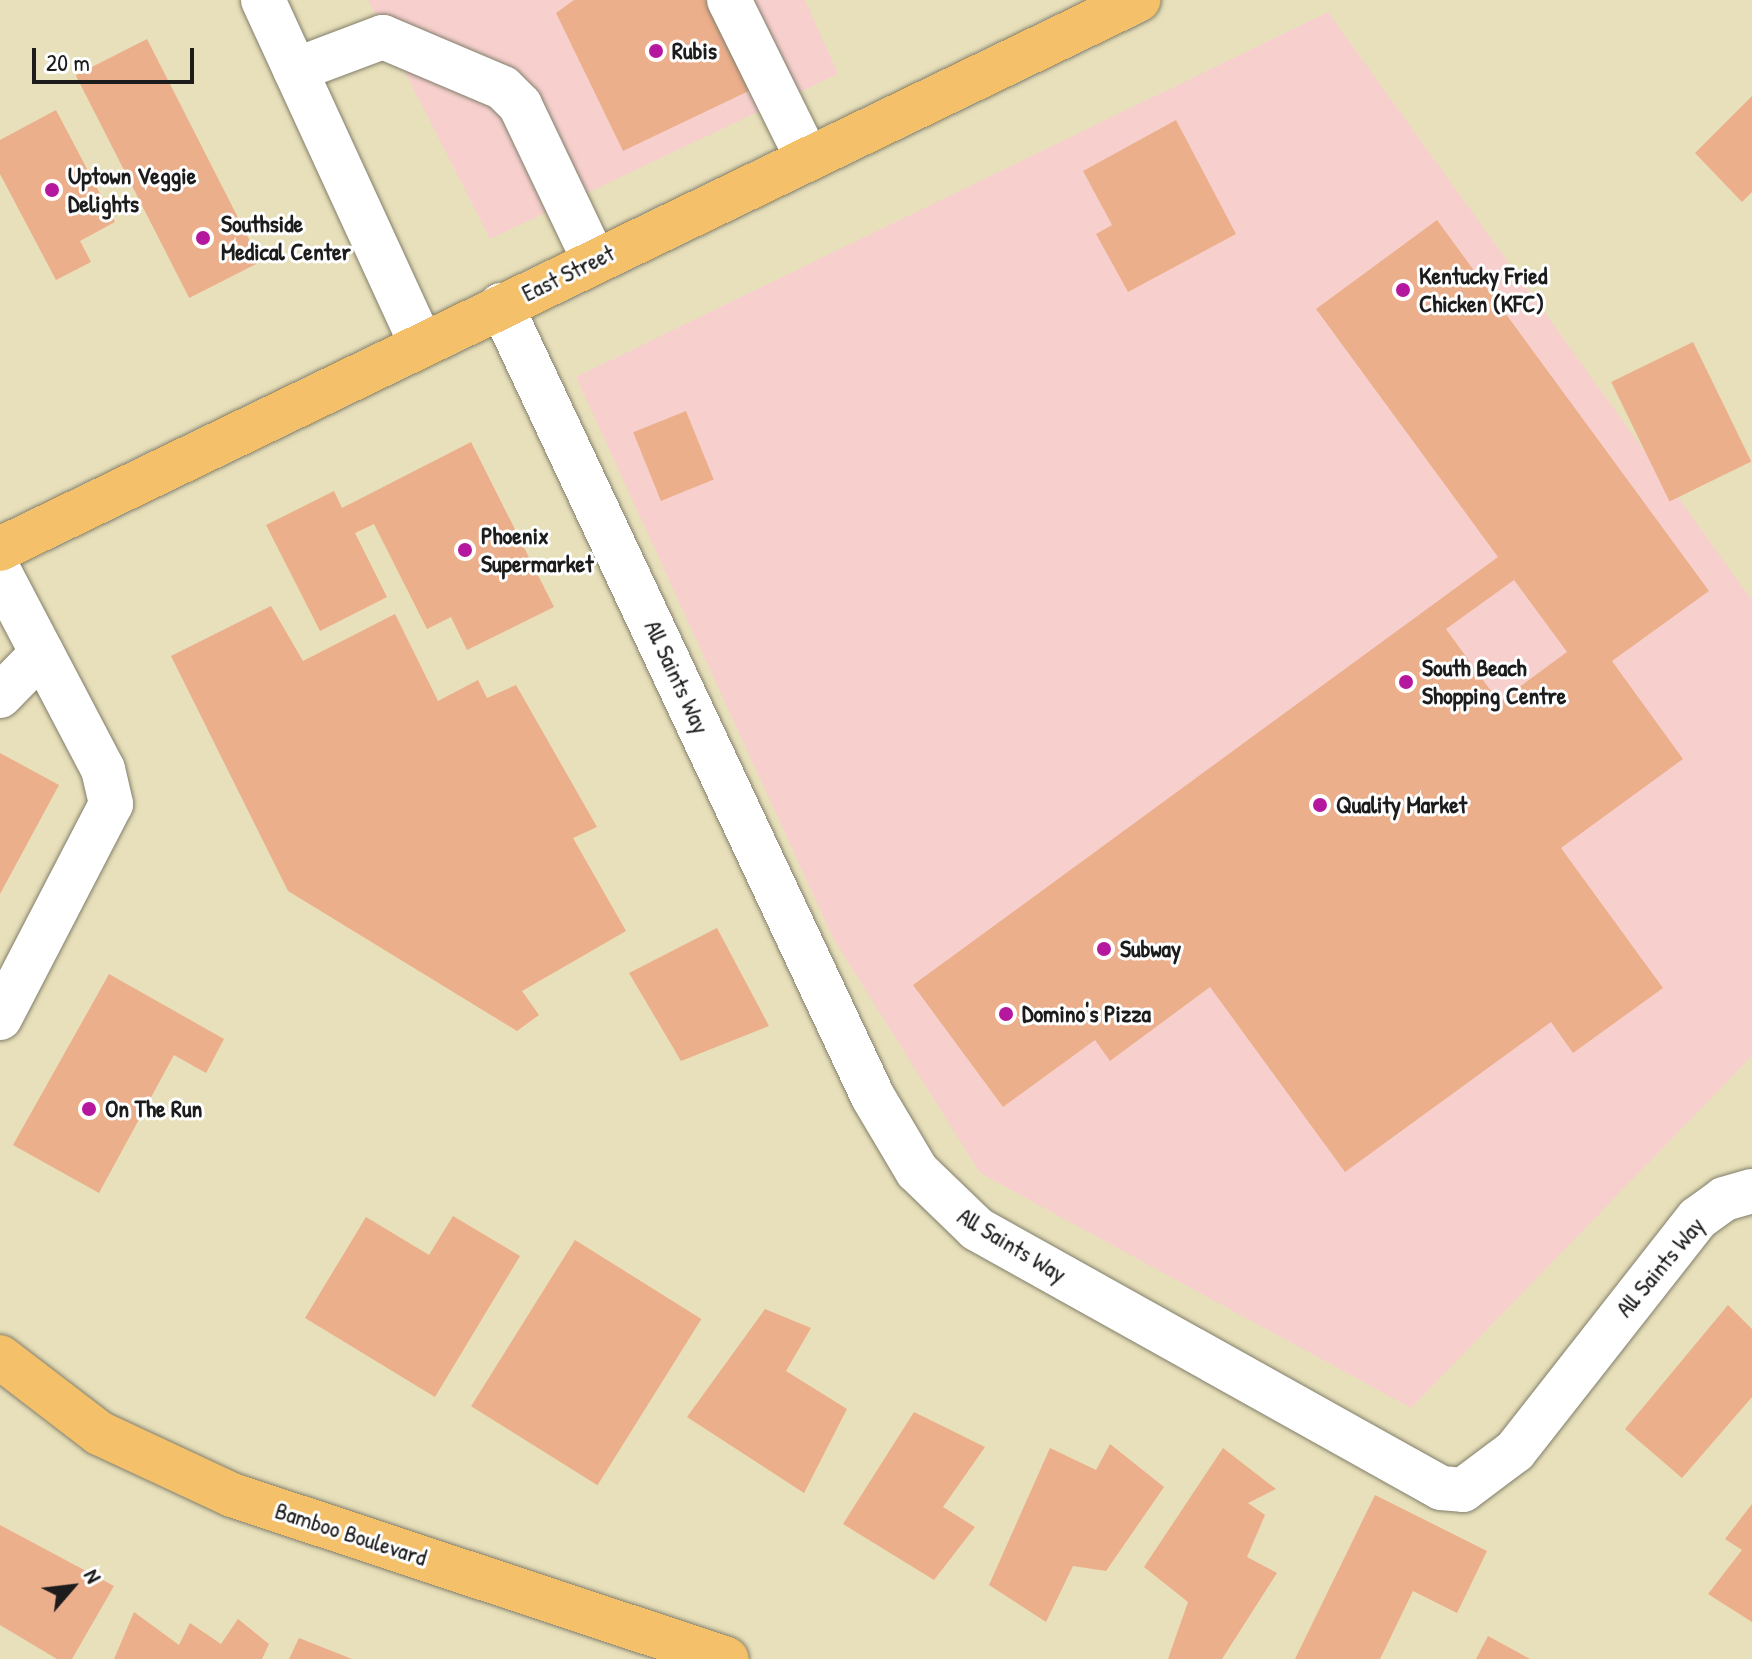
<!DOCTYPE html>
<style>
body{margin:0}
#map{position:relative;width:1752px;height:1659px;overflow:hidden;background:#e7e0ba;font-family:"Patrick Hand",sans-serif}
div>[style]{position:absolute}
.built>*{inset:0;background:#f7d0ce}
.building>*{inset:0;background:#ecaf8b;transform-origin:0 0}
.roads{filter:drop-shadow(0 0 2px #827e6b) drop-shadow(0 0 2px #827e6b)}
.minor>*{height:44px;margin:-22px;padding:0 22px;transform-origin:22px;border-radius:22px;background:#fff}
.major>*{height:44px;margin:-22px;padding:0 22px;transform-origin:22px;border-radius:22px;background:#f4c16a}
.dots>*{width:22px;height:22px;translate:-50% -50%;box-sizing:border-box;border:4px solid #fff;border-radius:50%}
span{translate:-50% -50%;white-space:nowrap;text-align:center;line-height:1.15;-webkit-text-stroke:6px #fff;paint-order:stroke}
.poi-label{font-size:24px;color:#1c1c1c;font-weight:700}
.left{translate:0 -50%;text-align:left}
.street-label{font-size:24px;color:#1c1c1c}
.north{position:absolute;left:32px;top:1547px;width:80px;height:80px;-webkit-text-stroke:6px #fff;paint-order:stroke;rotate:62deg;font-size:22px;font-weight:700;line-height:32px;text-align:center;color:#1c1c1c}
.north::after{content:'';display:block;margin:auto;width:28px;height:36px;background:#1c1c1c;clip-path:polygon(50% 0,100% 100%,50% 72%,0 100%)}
.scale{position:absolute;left:32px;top:48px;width:162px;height:36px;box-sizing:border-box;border:4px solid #1c1c1c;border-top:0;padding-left:10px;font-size:24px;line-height:28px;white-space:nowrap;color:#1c1c1c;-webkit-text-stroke:6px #fff;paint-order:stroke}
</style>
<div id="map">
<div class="built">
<div style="clip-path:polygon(368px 0,805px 0,838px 74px,490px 239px)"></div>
<div style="clip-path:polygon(1328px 12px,1752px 600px,1752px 1056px,1411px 1408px,980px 1173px,833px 938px,576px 377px)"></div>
</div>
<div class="building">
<div style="clip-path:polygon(574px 0,713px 0,755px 88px,623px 151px,556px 13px)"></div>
<div style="left:147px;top:39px;width:250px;height:80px;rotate:63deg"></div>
<div style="clip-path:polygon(1752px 96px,1752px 192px,1742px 202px,1695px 153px)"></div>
<div style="clip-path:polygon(56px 110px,115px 222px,80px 241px,91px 262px,56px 280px,0 174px,0 140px)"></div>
<div style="clip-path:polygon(1176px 120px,1236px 234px,1128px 292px,1096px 234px,1112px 225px,1083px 171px)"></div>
<div style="clip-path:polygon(evenodd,1437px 220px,1709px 591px,1612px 661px,1683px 759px,1561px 848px,1663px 988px,1573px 1053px,1551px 1022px,1345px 1172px,1210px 987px,1110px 1061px,1095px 1040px,1003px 1107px,913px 985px,1498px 557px,1316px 309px,1437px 220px,1514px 580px,1567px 652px,1499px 702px,1446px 629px,1514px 580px)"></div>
<div style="left:1693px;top:342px;width:133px;height:91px;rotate:64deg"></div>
<div style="left:686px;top:411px;width:74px;height:57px;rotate:68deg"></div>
<div style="clip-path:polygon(471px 442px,554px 607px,467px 650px,451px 617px,427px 629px,374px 524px,355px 533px,387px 597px,320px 631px,266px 525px,334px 491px,342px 508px)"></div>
<div style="clip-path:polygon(271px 606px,303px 661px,395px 614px,438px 701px,478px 680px,487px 698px,516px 685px,597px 827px,573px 838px,626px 931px,522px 991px,539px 1015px,517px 1031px,288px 891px,171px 656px)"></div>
<div style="clip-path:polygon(0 753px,59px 785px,0 894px)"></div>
<div style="clip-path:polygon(717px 928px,769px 1026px,681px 1061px,629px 973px)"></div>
<div style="clip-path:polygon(109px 974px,224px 1039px,206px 1073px,174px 1055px,99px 1193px,13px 1145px)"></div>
<div style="clip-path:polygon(453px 1216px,520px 1256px,435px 1397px,305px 1318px,366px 1217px,429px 1255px)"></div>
<div style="left:575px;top:1240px;width:149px;height:196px;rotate:32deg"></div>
<div style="clip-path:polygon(1728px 1305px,1752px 1329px,1752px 1397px,1682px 1478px,1625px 1429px)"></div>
<div style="clip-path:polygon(765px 1309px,811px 1328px,786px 1371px,847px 1409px,804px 1493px,687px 1417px)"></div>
<div style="clip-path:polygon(914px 1412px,985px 1447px,943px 1507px,975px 1527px,934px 1580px,843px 1524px)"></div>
<div style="clip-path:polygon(1110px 1444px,1164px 1487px,1106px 1571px,1073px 1566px,1046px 1622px,989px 1585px,1050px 1448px,1096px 1470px)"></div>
<div style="clip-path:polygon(1223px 1448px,1276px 1489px,1248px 1503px,1265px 1515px,1247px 1557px,1277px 1573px,1222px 1659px,1168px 1659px,1188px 1602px,1144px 1567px)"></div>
<div style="clip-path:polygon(1375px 1495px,1487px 1551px,1457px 1613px,1413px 1591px,1380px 1659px,1295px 1659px)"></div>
<div style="clip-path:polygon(1752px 1504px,1752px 1622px,1708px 1594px,1742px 1550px,1725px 1539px)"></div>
<div style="clip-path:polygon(0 1525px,114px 1586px,72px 1659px,57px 1659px,0 1625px)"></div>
<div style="clip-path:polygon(134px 1612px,179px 1645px,190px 1623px,221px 1644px,238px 1619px,269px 1644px,262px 1659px,114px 1659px)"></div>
<div style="clip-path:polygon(1488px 1636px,1530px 1659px,1476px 1659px)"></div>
<div style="clip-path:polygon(299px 1638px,352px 1659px,289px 1659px)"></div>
</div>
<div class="roads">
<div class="minor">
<div style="left:263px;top:0;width:380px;rotate:65.3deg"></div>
<div style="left:729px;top:0;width:176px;rotate:63.7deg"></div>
<div style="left:295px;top:70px;width:94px;rotate:-20.6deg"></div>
<div style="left:383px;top:37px;width:130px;rotate:23deg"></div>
<div style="left:503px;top:88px;width:24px;rotate:45deg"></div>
<div style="left:520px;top:105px;width:172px;rotate:64.5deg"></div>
<div style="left:501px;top:305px;width:875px;rotate:64.84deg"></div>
<div style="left:873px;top:1097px;width:86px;rotate:59.3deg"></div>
<div style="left:917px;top:1171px;width:83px;rotate:44deg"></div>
<div style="left:977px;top:1229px;width:531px;rotate:29.17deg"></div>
<div style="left:1441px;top:1488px;width:22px;rotate:5deg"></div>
<div style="left:1463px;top:1490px;width:65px;rotate:-36.9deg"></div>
<div style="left:1515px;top:1451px;width:296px;rotate:-51.9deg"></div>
<div style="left:1698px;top:1218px;width:32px;rotate:-36deg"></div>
<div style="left:1724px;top:1199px;width:29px;rotate:-16deg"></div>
<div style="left:0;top:573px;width:221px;rotate:62.3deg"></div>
<div style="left:103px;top:769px;width:36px;rotate:77deg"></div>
<div style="left:111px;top:804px;width:241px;rotate:117.4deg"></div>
<div style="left:0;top:696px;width:60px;rotate:-45.7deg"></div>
</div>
<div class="major">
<div style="left:0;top:549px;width:1264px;rotate:-25.75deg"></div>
<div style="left:0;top:1357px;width:125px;rotate:37.5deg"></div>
<div style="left:99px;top:1433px;width:147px;rotate:25deg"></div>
<div style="left:232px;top:1495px;width:521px;rotate:18.33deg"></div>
</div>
</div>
<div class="dots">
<div style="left:656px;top:51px;background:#b5179e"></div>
<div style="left:52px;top:190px;background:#b5179e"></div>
<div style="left:203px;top:238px;background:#b5179e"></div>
<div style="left:1403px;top:290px;background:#b5179e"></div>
<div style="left:465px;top:550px;background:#b5179e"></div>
<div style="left:1406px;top:682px;background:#b5179e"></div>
<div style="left:1320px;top:805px;background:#b5179e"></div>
<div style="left:1104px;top:949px;background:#b5179e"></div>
<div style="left:1006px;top:1014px;background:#b5179e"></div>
<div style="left:89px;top:1109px;background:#b5179e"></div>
</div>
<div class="poi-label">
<span class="left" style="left:672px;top:51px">Rubis</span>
<span class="left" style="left:68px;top:190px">Uptown Veggie<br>Delights</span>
<span class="left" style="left:221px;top:238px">Southside<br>Medical Center</span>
<span class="left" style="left:1419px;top:290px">Kentucky Fried<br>Chicken (KFC)</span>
<span class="left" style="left:481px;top:550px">Phoenix<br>Supermarket</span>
<span class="left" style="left:1422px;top:682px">South Beach<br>Shopping Centre</span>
<span class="left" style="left:1336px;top:805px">Quality Market</span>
<span class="left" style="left:1120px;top:949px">Subway</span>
<span class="left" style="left:1022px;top:1014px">Domino's Pizza</span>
<span class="left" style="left:105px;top:1109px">On The Run</span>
</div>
<div class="street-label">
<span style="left:568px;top:273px;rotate:-26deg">East Street</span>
<span style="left:677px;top:677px;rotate:65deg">All Saints Way</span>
<span style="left:1012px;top:1245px;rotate:31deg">All Saints Way</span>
<span style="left:1660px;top:1267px;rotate:-50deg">All Saints Way</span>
<span style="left:351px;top:1534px;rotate:18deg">Bamboo Boulevard</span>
</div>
<div class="north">N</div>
<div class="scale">20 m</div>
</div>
